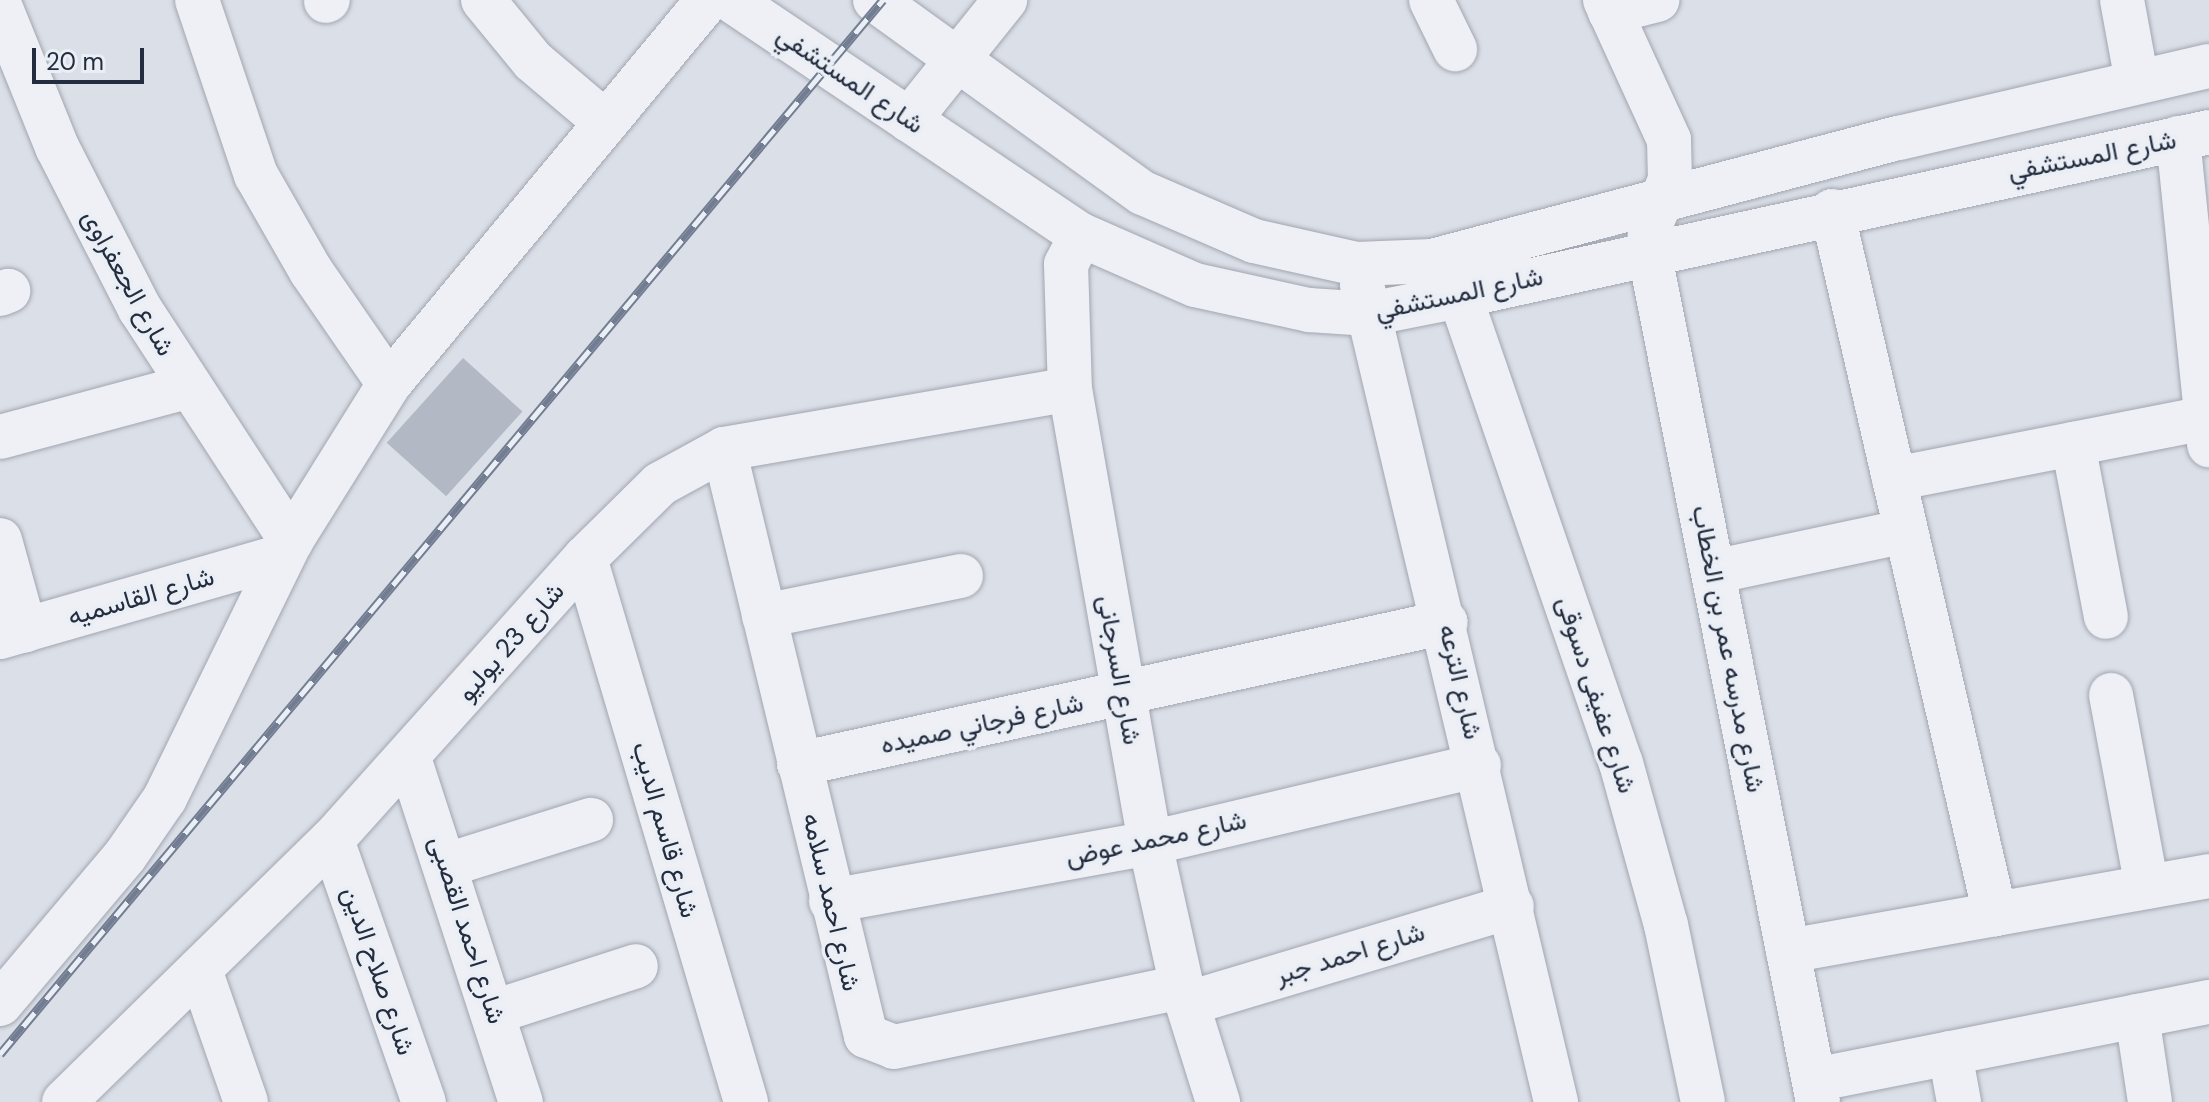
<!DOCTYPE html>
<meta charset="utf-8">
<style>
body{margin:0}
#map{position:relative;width:2209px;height:1102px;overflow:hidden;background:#dbdfe7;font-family:"DM Sans",Vazirmatn,sans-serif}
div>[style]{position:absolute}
.building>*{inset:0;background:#b2b8c4;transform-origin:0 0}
.roads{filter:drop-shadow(0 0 2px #a0a6b1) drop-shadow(0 0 2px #a0a6b1)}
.minor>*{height:44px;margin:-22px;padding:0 22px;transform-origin:22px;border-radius:22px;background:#eef0f5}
.rail>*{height:9px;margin-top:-4.5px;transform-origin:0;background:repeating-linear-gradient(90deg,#eaeef5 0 18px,#737d92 0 36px);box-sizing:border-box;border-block:2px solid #737d92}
span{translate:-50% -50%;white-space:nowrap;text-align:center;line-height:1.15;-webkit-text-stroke:7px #eaeef5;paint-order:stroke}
.street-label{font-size:26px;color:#242c3f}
.scale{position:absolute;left:32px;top:48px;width:112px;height:36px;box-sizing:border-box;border:4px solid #242c3f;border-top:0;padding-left:10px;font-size:24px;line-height:28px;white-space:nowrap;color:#242c3f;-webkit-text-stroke:6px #eaeef5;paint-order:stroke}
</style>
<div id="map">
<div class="building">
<div style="left:463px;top:358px;width:80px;height:114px;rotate:42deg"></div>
</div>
<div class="roads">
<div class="minor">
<div style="left:197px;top:0;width:185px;rotate:71.4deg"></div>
<div style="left:256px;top:175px;width:111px;rotate:60.2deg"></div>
<div style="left:311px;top:271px;width:137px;rotate:55.4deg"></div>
<div style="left:483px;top:0;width:79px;rotate:50.7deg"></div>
<div style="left:533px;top:61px;width:94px;rotate:40.3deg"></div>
<div style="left:731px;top:0;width:422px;rotate:33.9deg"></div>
<div style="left:1081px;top:235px;width:124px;rotate:23.7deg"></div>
<div style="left:1195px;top:285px;width:117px;rotate:12.4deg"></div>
<div style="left:1309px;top:310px;width:60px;rotate:3.8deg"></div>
<div style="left:1369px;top:314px;width:93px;rotate:-11.2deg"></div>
<div style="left:1460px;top:296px;width:767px;rotate:-12.35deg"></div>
<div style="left:875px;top:0;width:330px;rotate:35.8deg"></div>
<div style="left:1143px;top:193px;width:121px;rotate:23.4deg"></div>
<div style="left:1254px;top:241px;width:106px;rotate:12.6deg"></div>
<div style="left:1357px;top:264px;width:75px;rotate:-2.3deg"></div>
<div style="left:1432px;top:261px;width:483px;rotate:-14.8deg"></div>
<div style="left:1899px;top:138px;width:318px;rotate:-13.1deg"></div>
<div style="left:1431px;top:0;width:55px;rotate:63.9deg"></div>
<div style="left:1605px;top:0;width:154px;rotate:65.4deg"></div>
<div style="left:1669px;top:140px;width:40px;rotate:88.6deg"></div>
<div style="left:1670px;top:180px;width:50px;rotate:113.5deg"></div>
<div style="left:1650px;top:226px;width:25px;rotate:92deg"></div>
<div style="left:1649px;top:251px;width:868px;rotate:78.77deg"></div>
<div style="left:2122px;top:0;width:83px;rotate:79.6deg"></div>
<div style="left:326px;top:1px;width:2px;rotate:-27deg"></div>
<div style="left:0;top:6px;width:152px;rotate:68deg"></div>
<div style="left:57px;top:147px;width:182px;rotate:62.9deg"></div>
<div style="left:140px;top:309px;width:277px;rotate:56.9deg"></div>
<div style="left:1610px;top:12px;width:49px;rotate:-14.3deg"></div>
<div style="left:909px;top:120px;width:154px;rotate:-51.3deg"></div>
<div style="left:2178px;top:138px;width:309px;rotate:84.2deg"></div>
<div style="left:1832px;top:211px;width:722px;rotate:76.95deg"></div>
<div style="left:1081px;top:235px;width:33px;rotate:117deg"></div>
<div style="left:1066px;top:264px;width:125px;rotate:88.2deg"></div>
<div style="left:1070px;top:389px;width:461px;rotate:80deg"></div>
<div style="left:1150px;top:843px;width:148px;rotate:77.5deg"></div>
<div style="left:1182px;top:987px;width:121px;rotate:72.6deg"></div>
<div style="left:1362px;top:285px;width:840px;rotate:76.64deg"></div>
<div style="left:0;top:294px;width:9px;rotate:-21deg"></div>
<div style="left:1460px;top:296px;width:494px;rotate:71deg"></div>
<div style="left:1621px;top:763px;width:168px;rotate:74.5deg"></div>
<div style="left:1666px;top:925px;width:181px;rotate:78.2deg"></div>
<div style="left:0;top:437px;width:193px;rotate:-15deg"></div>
<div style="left:2073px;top:444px;width:176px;rotate:79.2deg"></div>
<div style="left:724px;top:449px;width:604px;rotate:76.4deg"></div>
<div style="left:866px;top:1036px;width:30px;rotate:21deg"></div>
<div style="left:894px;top:1047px;width:294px;rotate:-11.8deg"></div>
<div style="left:1894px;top:479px;width:317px;rotate:-11.1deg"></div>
<div style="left:0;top:540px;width:94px;rotate:74.6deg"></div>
<div style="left:585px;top:558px;width:567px;rotate:73.51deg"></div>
<div style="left:1713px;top:572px;width:197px;rotate:-12deg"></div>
<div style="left:764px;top:616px;width:201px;rotate:-11.5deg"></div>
<div style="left:0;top:637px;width:294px;rotate:-16deg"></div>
<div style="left:2111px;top:695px;width:195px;rotate:79.4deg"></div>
<div style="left:409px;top:758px;width:362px;rotate:72deg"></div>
<div style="left:799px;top:764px;width:662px;rotate:-12.38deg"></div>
<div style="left:332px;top:840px;width:278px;rotate:70.7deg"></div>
<div style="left:447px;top:865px;width:151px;rotate:-17.4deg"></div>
<div style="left:831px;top:901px;width:324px;rotate:-10.3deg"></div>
<div style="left:1150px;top:843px;width:338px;rotate:-13.3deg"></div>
<div style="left:1788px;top:951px;width:428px;rotate:-10.1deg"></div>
<div style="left:200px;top:970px;width:140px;rotate:70.8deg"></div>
<div style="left:1189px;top:1003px;width:337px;rotate:-16.7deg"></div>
<div style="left:0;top:1004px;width:194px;rotate:-49.8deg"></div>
<div style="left:125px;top:856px;width:70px;rotate:-55.4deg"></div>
<div style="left:165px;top:798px;width:286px;rotate:-63.9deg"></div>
<div style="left:291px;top:541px;width:185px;rotate:-58deg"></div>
<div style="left:389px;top:384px;width:499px;rotate:-50.3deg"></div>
<div style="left:494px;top:1012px;width:149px;rotate:-17.9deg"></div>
<div style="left:2137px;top:1016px;width:87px;rotate:81.4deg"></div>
<div style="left:1950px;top:1053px;width:50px;rotate:79.6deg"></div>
<div style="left:1814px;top:1080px;width:403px;rotate:-11.2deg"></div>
<div style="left:64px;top:1102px;width:375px;rotate:-44.4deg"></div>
<div style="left:332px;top:840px;width:379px;rotate:-48.1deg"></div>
<div style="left:585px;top:558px;width:105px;rotate:-44.6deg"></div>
<div style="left:660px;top:484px;width:73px;rotate:-28.7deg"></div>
<div style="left:724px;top:449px;width:351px;rotate:-9.8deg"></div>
</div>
</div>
<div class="rail">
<div style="left:0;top:1054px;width:1375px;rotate:-50.05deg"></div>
</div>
<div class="street-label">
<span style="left:850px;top:80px;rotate:34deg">شارع المستشفي</span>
<span style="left:2092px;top:156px;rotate:-11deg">شارع المستشفي</span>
<span style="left:128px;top:283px;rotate:61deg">شارع الجعفراوى</span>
<span style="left:1459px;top:294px;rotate:-12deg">شارع المستشفي</span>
<span style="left:141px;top:597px;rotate:-16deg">شارع القاسميه</span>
<span style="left:511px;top:642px;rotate:-49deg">شارع 23 يوليو</span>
<span style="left:1728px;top:649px;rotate:79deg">شارع مدرسه عمر بن الخطاب</span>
<span style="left:1119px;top:670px;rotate:80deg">شارع السرجانى</span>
<span style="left:1460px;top:682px;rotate:77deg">شارع الترعه</span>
<span style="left:1596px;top:695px;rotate:72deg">شارع عفيفى دسوقى</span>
<span style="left:982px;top:724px;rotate:-12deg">شارع فرجاني صميده</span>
<span style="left:665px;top:830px;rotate:74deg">شارع قاسم الديب</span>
<span style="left:1156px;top:839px;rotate:-12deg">شارع محمد عوض</span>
<span style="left:831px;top:902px;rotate:77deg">شارع احمد سلامه</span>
<span style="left:467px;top:930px;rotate:72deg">شارع احمد القصبى</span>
<span style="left:1350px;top:954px;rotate:-17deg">شارع احمد جبر</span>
<span style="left:378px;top:971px;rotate:71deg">شارع صلاح الدين</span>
</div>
<div class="scale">20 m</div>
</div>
